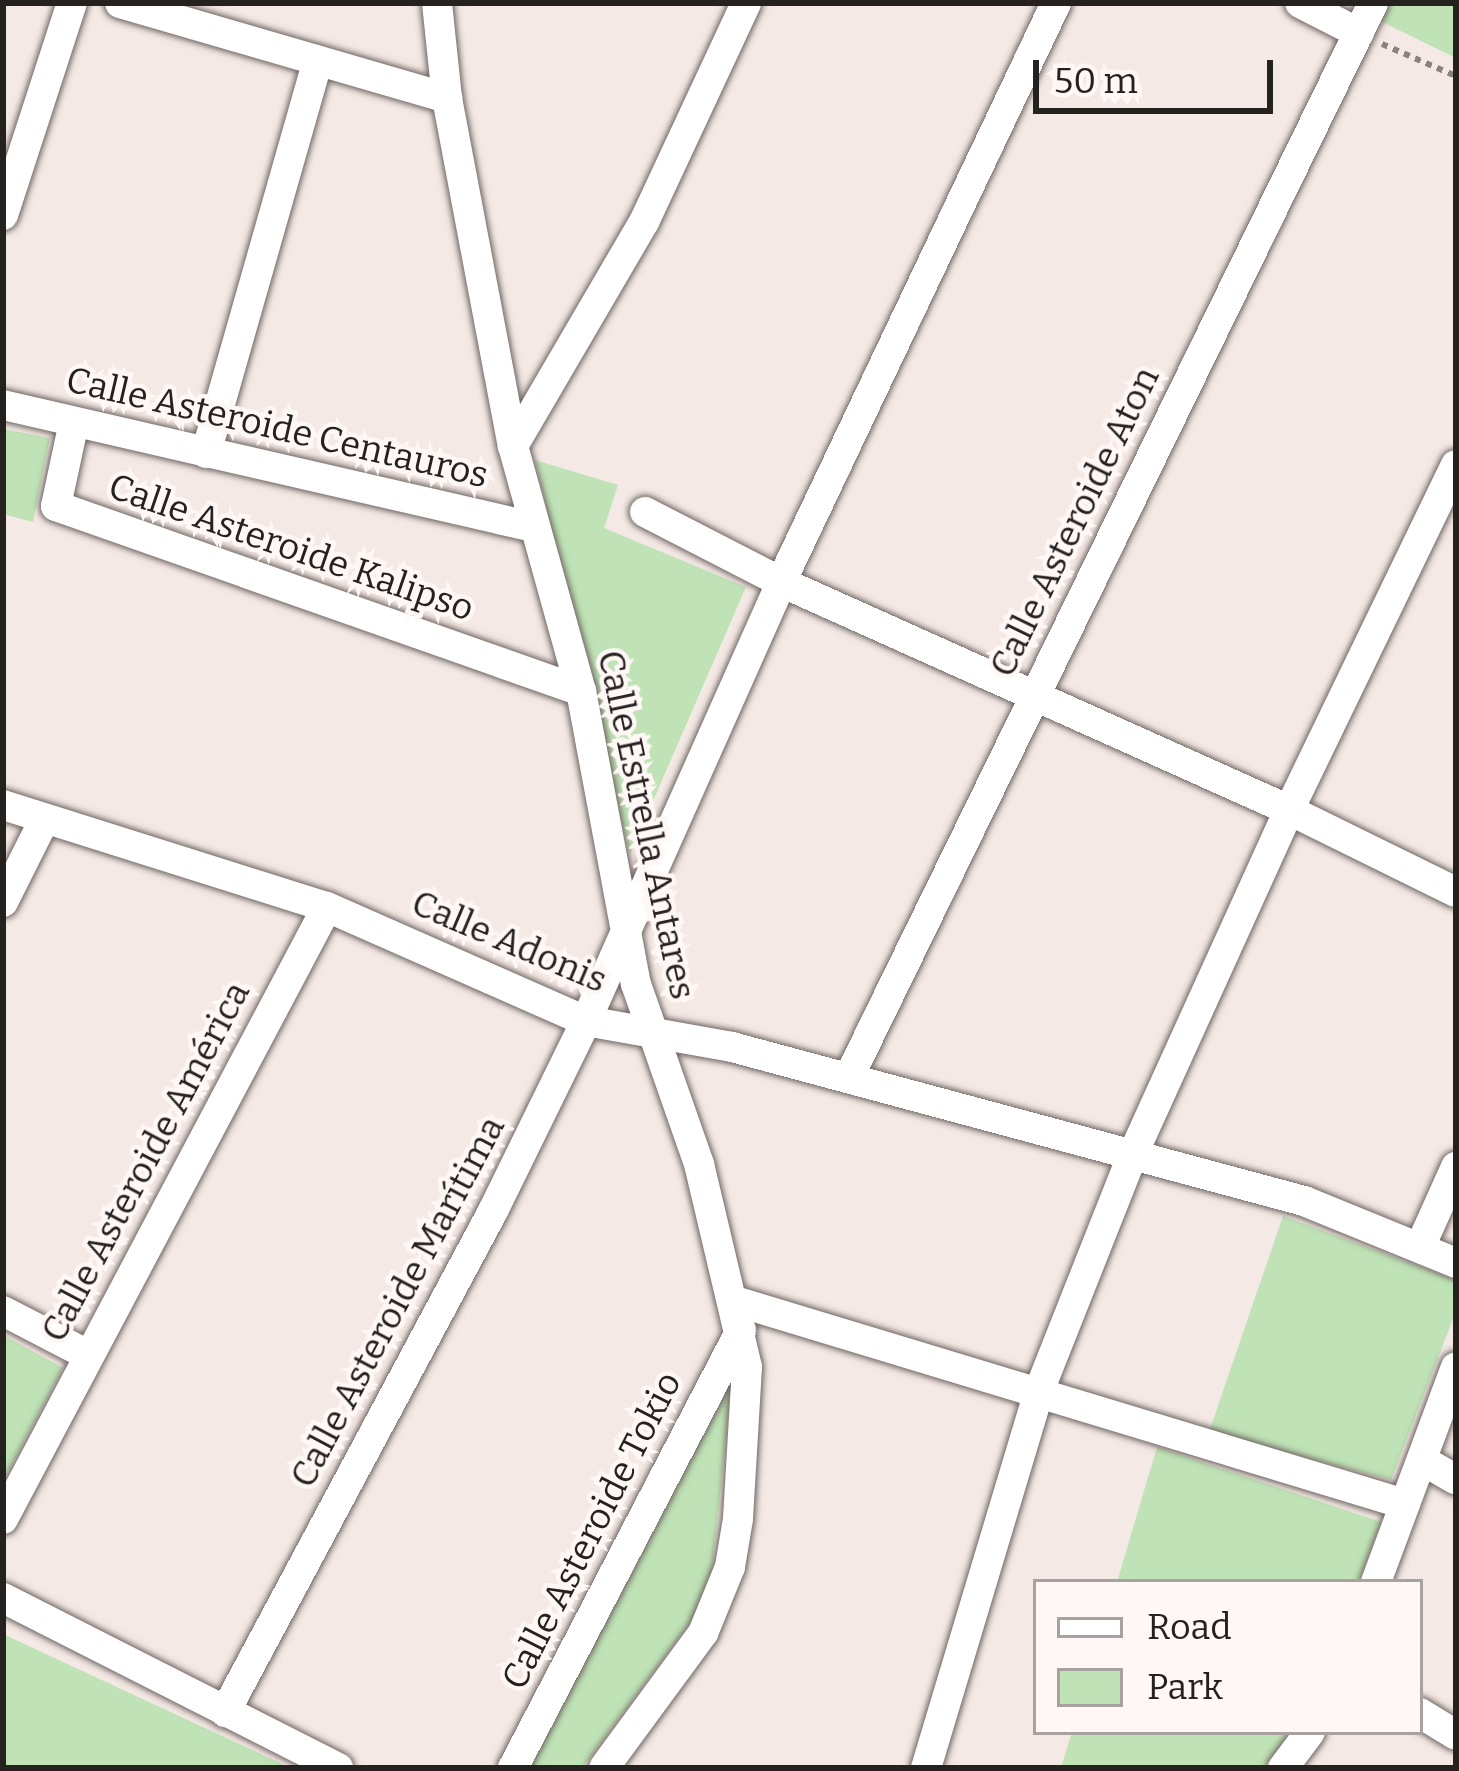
<!DOCTYPE html>
<meta charset="utf-8">
<style>
body{margin:0}
#map{position:relative;width:1459px;height:1771px;overflow:hidden;background:#f4e9e5;font-family:Bitter,serif}
div>[style]{position:absolute}
.green>*{inset:0;background:#bfe3b6}
.path>*{height:6px;margin-top:-3px;transform-origin:0;background:repeating-linear-gradient(90deg,#89827f 0 6px,transparent 0 12px)}
.roads{filter:drop-shadow(0 0 3px #706663) drop-shadow(0 0 3px #706663)}
.minor>*{height:30px;margin:-15px;padding:0 15px;transform-origin:15px;border-radius:15px;background:#fff}
span{translate:-50% -50%;white-space:nowrap;text-align:center;line-height:1.15;-webkit-text-stroke:9px #fef7f5;paint-order:stroke}
.street-label{font-size:36px;color:#25211f}
.frame{position:absolute;inset:0;border:6px solid #25211f;pointer-events:none}
.legend{position:absolute;left:1033px;top:1579px;width:390px;height:156px;box-sizing:border-box;background:#fef7f5;border:3px solid #a7a19f;margin:0;padding:15px 21px;list-style:none;font-size:36px;color:#25211f}
.legend li{display:flex;align-items:center;gap:24px;height:60px}
.legend b{width:60px;border:3px solid #a7a19f}
.scale{position:absolute;left:1033px;top:60px;width:240px;height:54px;box-sizing:border-box;border:6px solid #25211f;border-top:0;padding-left:15px;font-size:36px;line-height:42px;white-space:nowrap;color:#25211f;-webkit-text-stroke:9px #fef7f5;paint-order:stroke}
</style>
<div id="map">
<div class="green">
<div style="clip-path:polygon(1387px 3px,1456px 3px,1456px 58px,1378px 20px)"></div>
<div style="clip-path:polygon(3px 429px,50px 438px,33px 522px,3px 514px)"></div>
<div style="clip-path:polygon(535px 460px,618px 485px,604px 528px,746px 587px,630px 854px)"></div>
<div style="clip-path:polygon(1283px 1216px,1456px 1280px,1456px 1311px,1391px 1480px,1209px 1432px)"></div>
<div style="clip-path:polygon(3px 1335px,63px 1368px,3px 1481px)"></div>
<div style="clip-path:polygon(732px 1381px,711px 1581px,697px 1613px,582px 1768px,527px 1768px)"></div>
<div style="clip-path:polygon(1157px 1447px,1381px 1522px,1359px 1582px,1117px 1582px)"></div>
<div style="clip-path:polygon(3px 1634px,291px 1768px,3px 1768px)"></div>
<div style="clip-path:polygon(1072px 1732px,1291px 1732px,1264px 1768px,1061px 1768px)"></div>
</div>
<div class="path">
<div style="left:1382px;top:44px;width:81px;rotate:23.4deg"></div>
</div>
<div class="roads">
<div class="minor">
<div style="left:120px;top:3px;width:341px;rotate:16.2deg"></div>
<div style="left:437px;top:3px;width:96px;rotate:84deg"></div>
<div style="left:447px;top:98px;width:354px;rotate:79.3deg"></div>
<div style="left:513px;top:446px;width:254px;rotate:74.5deg"></div>
<div style="left:581px;top:691px;width:298px;rotate:79.4deg"></div>
<div style="left:636px;top:984px;width:191px;rotate:70.7deg"></div>
<div style="left:699px;top:1164px;width:209px;rotate:76.7deg"></div>
<div style="left:747px;top:1367px;width:152px;rotate:93.4deg"></div>
<div style="left:738px;top:1519px;width:49px;rotate:99.5deg"></div>
<div style="left:730px;top:1567px;width:71px;rotate:112.2deg"></div>
<div style="left:703px;top:1633px;width:167px;rotate:126.3deg"></div>
<div style="left:1300px;top:3px;width:66px;rotate:27deg"></div>
<div style="left:3px;top:215px;width:223px;rotate:-72deg"></div>
<div style="left:3px;top:405px;width:544px;rotate:12.96deg"></div>
<div style="left:74px;top:422px;width:86px;rotate:102.1deg"></div>
<div style="left:56px;top:506px;width:557px;rotate:19.41deg"></div>
<div style="left:513px;top:446px;width:259px;rotate:-59.7deg"></div>
<div style="left:644px;top:222px;width:242px;rotate:-65deg"></div>
<div style="left:206px;top:453px;width:408px;rotate:-74.1deg"></div>
<div style="left:645px;top:512px;width:153px;rotate:27.2deg"></div>
<div style="left:781px;top:582px;width:557px;rotate:24.17deg"></div>
<div style="left:1289px;top:810px;width:186px;rotate:26.2deg"></div>
<div style="left:3px;top:805px;width:340px;rotate:17.5deg"></div>
<div style="left:327px;top:907px;width:283px;rotate:23.8deg"></div>
<div style="left:586px;top:1021px;width:148px;rotate:10.1deg"></div>
<div style="left:732px;top:1047px;width:592px;rotate:15.07deg"></div>
<div style="left:1304px;top:1201px;width:164px;rotate:22.2deg"></div>
<div style="left:3px;top:902px;width:92px;rotate:-63.4deg"></div>
<div style="left:849px;top:1077px;width:1195px;rotate:-63.99deg"></div>
<div style="left:1420px;top:1247px;width:88px;rotate:-65.8deg"></div>
<div style="left:735px;top:1301px;width:700px;rotate:16.86deg"></div>
<div style="left:3px;top:1311px;width:96px;rotate:27.4deg"></div>
<div style="left:1422px;top:1460px;width:39px;rotate:30deg"></div>
<div style="left:3px;top:1519px;width:692px;rotate:-62.1deg"></div>
<div style="left:1376px;top:1582px;width:229px;rotate:-69.6deg"></div>
<div style="left:3px;top:1598px;width:376px;rotate:26.9deg"></div>
<div style="left:225px;top:1712px;width:568px;rotate:-61.86deg"></div>
<div style="left:493px;top:1211px;width:212px;rotate:-63.9deg"></div>
<div style="left:586px;top:1021px;width:480px;rotate:-66deg"></div>
<div style="left:781px;top:582px;width:641px;rotate:-64.59deg"></div>
<div style="left:1420px;top:1713px;width:42px;rotate:31.4deg"></div>
<div style="left:513px;top:1768px;width:494px;rotate:-62.5deg"></div>
<div style="left:926px;top:1768px;width:394px;rotate:-73.3deg"></div>
<div style="left:1039px;top:1391px;width:255px;rotate:-68.4deg"></div>
<div style="left:1133px;top:1154px;width:378px;rotate:-65.6deg"></div>
<div style="left:1289px;top:810px;width:383px;rotate:-64.2deg"></div>
<div style="left:1283px;top:1768px;width:45px;rotate:-53.1deg"></div>
</div>
</div>
<div class="street-label">
<span style="left:277px;top:428px;rotate:13deg">Calle Asteroide Centauros</span>
<span style="left:1075px;top:522px;rotate:-64deg">Calle Asteroide Aton</span>
<span style="left:291px;top:548px;rotate:19deg">Calle Asteroide Kalipso</span>
<span style="left:646px;top:825px;rotate:78deg">Calle Estrella Antares</span>
<span style="left:509px;top:942px;rotate:23deg">Calle Adonis</span>
<span style="left:146px;top:1162px;rotate:-62deg">Calle Asteroide América</span>
<span style="left:398px;top:1302px;rotate:-62deg">Calle Asteroide Marítima</span>
<span style="left:592px;top:1531px;rotate:-63deg">Calle Asteroide Tokio</span>
</div>
<div class="frame"></div>
<ul class="legend">
<li><b style="height:15px;background:#fff"></b>Road</li>
<li><b style="height:33px;background:#bfe3b6"></b>Park</li>
</ul>
<div class="scale">50 m</div>
</div>
